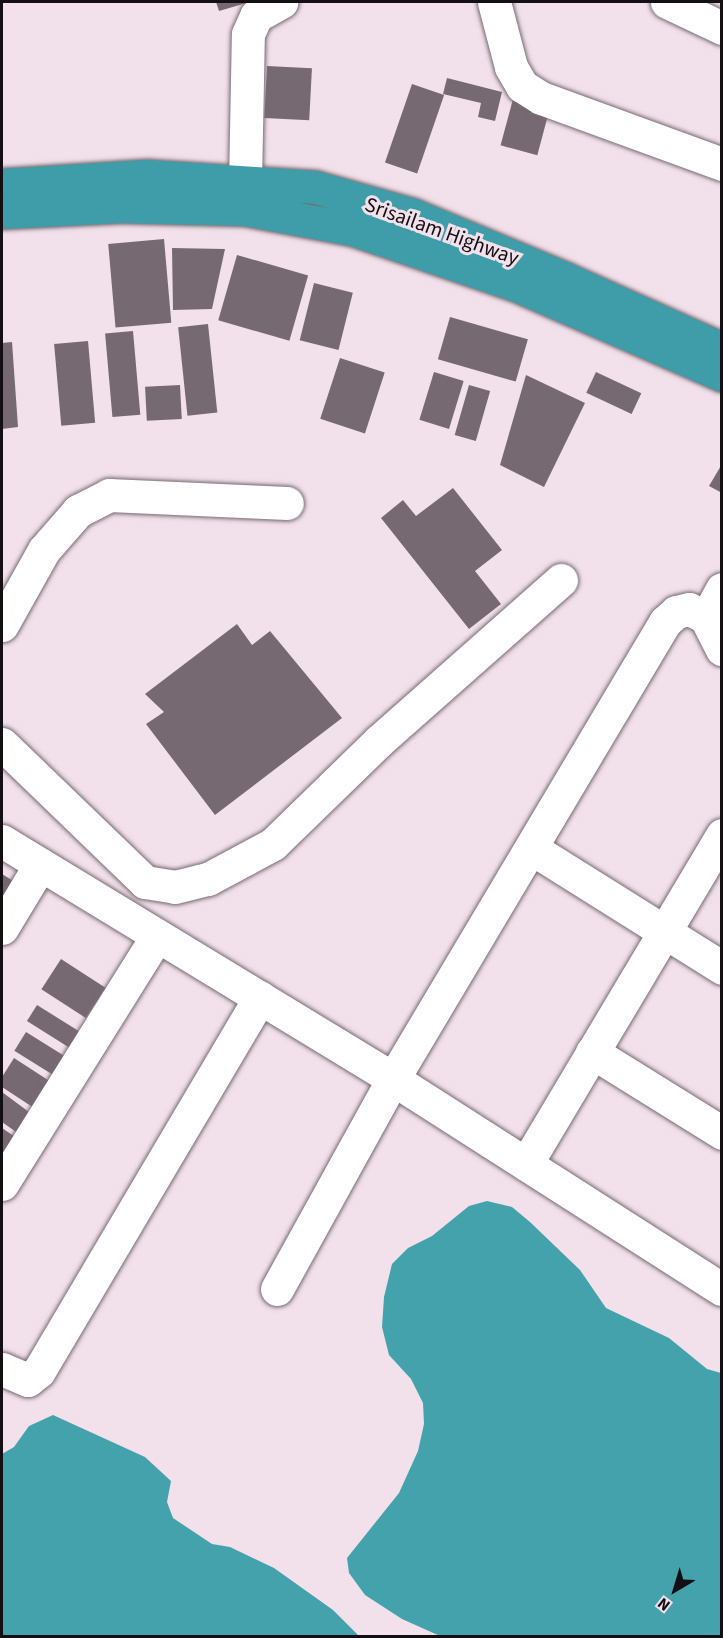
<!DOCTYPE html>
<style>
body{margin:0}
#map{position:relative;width:723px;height:1638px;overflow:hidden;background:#f2e1eb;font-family:"Source Sans 3",sans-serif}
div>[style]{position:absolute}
.water>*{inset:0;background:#44a2ad}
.building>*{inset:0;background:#776971;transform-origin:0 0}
.roads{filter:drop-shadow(0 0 2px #786a72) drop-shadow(0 0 2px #786a72)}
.minor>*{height:33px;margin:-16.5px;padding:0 16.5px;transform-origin:16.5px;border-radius:16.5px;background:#fff}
.highway>*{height:33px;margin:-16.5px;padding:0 16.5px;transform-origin:16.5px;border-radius:16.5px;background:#3f9da9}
span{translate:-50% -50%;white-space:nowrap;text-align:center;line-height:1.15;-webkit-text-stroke:6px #f2e1eb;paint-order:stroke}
.street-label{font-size:21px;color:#140f12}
.frame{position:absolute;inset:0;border:3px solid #140f12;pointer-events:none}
.north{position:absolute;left:645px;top:1560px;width:60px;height:60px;-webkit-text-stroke:4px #f2e1eb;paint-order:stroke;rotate:218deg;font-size:16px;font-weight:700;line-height:24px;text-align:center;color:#140f12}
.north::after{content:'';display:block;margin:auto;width:21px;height:27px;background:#140f12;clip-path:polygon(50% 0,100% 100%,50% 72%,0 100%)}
</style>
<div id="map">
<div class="water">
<div style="clip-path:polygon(487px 1201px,512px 1207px,530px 1222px,580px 1270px,606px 1308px,669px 1338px,707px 1369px,721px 1373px,721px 1636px,440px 1636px,402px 1619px,365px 1595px,349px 1573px,347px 1558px,399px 1493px,418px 1451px,424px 1424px,423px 1403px,411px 1379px,389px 1355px,382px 1327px,384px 1297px,392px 1264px,408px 1248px,432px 1236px,469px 1206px)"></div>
<div style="clip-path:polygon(53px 1415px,145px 1457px,171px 1481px,167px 1502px,173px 1518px,212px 1544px,230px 1547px,274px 1568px,333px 1610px,359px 1636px,2px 1636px,2px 1454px,14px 1447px,29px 1426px)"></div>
</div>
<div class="building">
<div style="clip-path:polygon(216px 2px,250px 2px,219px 11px)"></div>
<div style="left:267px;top:66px;width:45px;height:52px;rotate:3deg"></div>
<div style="clip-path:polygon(447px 78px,502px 92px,495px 121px,478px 117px,481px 103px,443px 94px)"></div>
<div style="left:412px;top:84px;width:34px;height:83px;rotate:19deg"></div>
<div style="left:513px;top:99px;width:38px;height:48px;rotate:15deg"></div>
<div style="left:164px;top:239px;width:84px;height:56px;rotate:85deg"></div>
<div style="clip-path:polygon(172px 248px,225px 249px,212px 309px,173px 310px)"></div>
<div style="left:237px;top:255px;width:74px;height:68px;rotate:16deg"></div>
<div style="left:314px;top:283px;width:40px;height:59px;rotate:14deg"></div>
<div style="left:450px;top:317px;width:81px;height:44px;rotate:16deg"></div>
<div style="left:208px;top:324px;width:89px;height:30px;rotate:84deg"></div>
<div style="left:133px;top:331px;width:84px;height:28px;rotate:85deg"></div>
<div style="left:88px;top:341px;width:82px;height:34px;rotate:85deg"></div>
<div style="clip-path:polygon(12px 342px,18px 427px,2px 429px,2px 343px)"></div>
<div style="left:340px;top:358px;width:47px;height:64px;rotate:18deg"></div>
<div style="left:434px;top:372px;width:31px;height:50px;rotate:17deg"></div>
<div style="left:596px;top:372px;width:50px;height:23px;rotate:25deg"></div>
<div style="clip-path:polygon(526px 375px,585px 403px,544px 487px,500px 465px)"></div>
<div style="left:180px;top:385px;width:34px;height:35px;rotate:87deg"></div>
<div style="left:469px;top:385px;width:22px;height:52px;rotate:16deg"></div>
<div style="clip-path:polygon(722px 464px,722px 493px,709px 486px)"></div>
<div style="clip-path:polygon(453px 488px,502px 550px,475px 571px,501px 604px,469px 629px,381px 518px,403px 500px,416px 516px)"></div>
<div style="clip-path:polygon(237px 624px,252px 645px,270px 631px,342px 718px,215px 815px,146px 724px,164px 712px,145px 694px)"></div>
<div style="clip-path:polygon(2px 874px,15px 882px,2px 903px)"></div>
<div style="left:61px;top:959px;width:53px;height:36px;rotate:33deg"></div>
<div style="left:37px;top:1005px;width:52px;height:19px;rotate:32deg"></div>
<div style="left:26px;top:1032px;width:52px;height:22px;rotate:32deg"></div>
<div style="clip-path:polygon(14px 1058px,51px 1082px,34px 1108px,2px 1087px,2px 1077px)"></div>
<div style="clip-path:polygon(2px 1092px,33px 1115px,19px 1134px,2px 1122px)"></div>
<div style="clip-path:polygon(2px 1128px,24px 1143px,2px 1157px)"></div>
</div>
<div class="roads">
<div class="minor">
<div style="left:494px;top:2px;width:67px;rotate:75.3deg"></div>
<div style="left:511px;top:67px;width:22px;rotate:60deg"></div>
<div style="left:522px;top:86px;width:22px;rotate:32deg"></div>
<div style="left:541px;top:98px;width:193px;rotate:20deg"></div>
<div style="left:667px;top:2px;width:61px;rotate:25.3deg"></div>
<div style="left:245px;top:184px;width:150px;rotate:-88.9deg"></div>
<div style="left:248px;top:34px;width:20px;rotate:-66deg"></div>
<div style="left:256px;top:16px;width:29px;rotate:-29deg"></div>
<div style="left:722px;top:589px;width:33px;rotate:119deg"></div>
<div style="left:706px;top:618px;width:35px;rotate:63deg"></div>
<div style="left:2px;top:625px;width:86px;rotate:-60.8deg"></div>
<div style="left:44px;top:550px;width:52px;rotate:-48.9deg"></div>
<div style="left:78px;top:511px;width:35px;rotate:-27deg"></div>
<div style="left:109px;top:495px;width:178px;rotate:2.6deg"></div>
<div style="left:2px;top:744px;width:199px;rotate:44deg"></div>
<div style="left:145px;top:882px;width:30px;rotate:9deg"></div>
<div style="left:175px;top:887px;width:34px;rotate:-14deg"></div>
<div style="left:208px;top:879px;width:74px;rotate:-28.3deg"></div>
<div style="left:273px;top:844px;width:148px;rotate:-44.2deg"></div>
<div style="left:379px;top:741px;width:243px;rotate:-41.5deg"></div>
<div style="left:2px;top:841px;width:458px;rotate:31.3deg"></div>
<div style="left:393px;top:1079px;width:390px;rotate:32.6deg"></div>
<div style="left:531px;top:848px;width:226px;rotate:32.1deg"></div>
<div style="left:2px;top:928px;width:74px;rotate:-58.9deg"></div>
<div style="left:592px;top:1052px;width:153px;rotate:31.9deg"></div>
<div style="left:526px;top:1164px;width:383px;rotate:-59.2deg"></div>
<div style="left:2px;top:1184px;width:292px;rotate:-58deg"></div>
<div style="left:277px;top:1289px;width:240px;rotate:-61.1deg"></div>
<div style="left:393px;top:1079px;width:532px;rotate:-59.24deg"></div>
<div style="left:665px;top:622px;width:15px;rotate:-42deg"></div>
<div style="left:676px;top:612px;width:13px;rotate:-13deg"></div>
<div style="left:689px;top:609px;width:37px;rotate:26deg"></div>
<div style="left:2px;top:1369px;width:28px;rotate:23deg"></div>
<div style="left:28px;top:1380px;width:14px;rotate:-39deg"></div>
<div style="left:39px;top:1371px;width:434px;rotate:-59.4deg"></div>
</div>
<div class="highway">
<div style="left:2px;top:185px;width:145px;rotate:-3.6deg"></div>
<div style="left:147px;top:176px;width:168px;rotate:3.7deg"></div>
<div style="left:315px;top:187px;width:102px;rotate:15.9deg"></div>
<div style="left:413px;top:215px;width:166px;rotate:22.7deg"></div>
<div style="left:566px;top:279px;width:171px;rotate:24.2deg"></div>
<div style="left:2px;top:212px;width:119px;rotate:-2.9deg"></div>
<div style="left:121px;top:206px;width:124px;rotate:1.4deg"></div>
<div style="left:245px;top:209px;width:109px;rotate:10.6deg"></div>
<div style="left:352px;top:229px;width:171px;rotate:18.8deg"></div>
<div style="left:514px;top:284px;width:227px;rotate:23.6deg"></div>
</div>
</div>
<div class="street-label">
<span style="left:442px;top:231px;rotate:20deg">Srisailam Highway</span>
</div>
<div class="frame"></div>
<div class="north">N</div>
</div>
